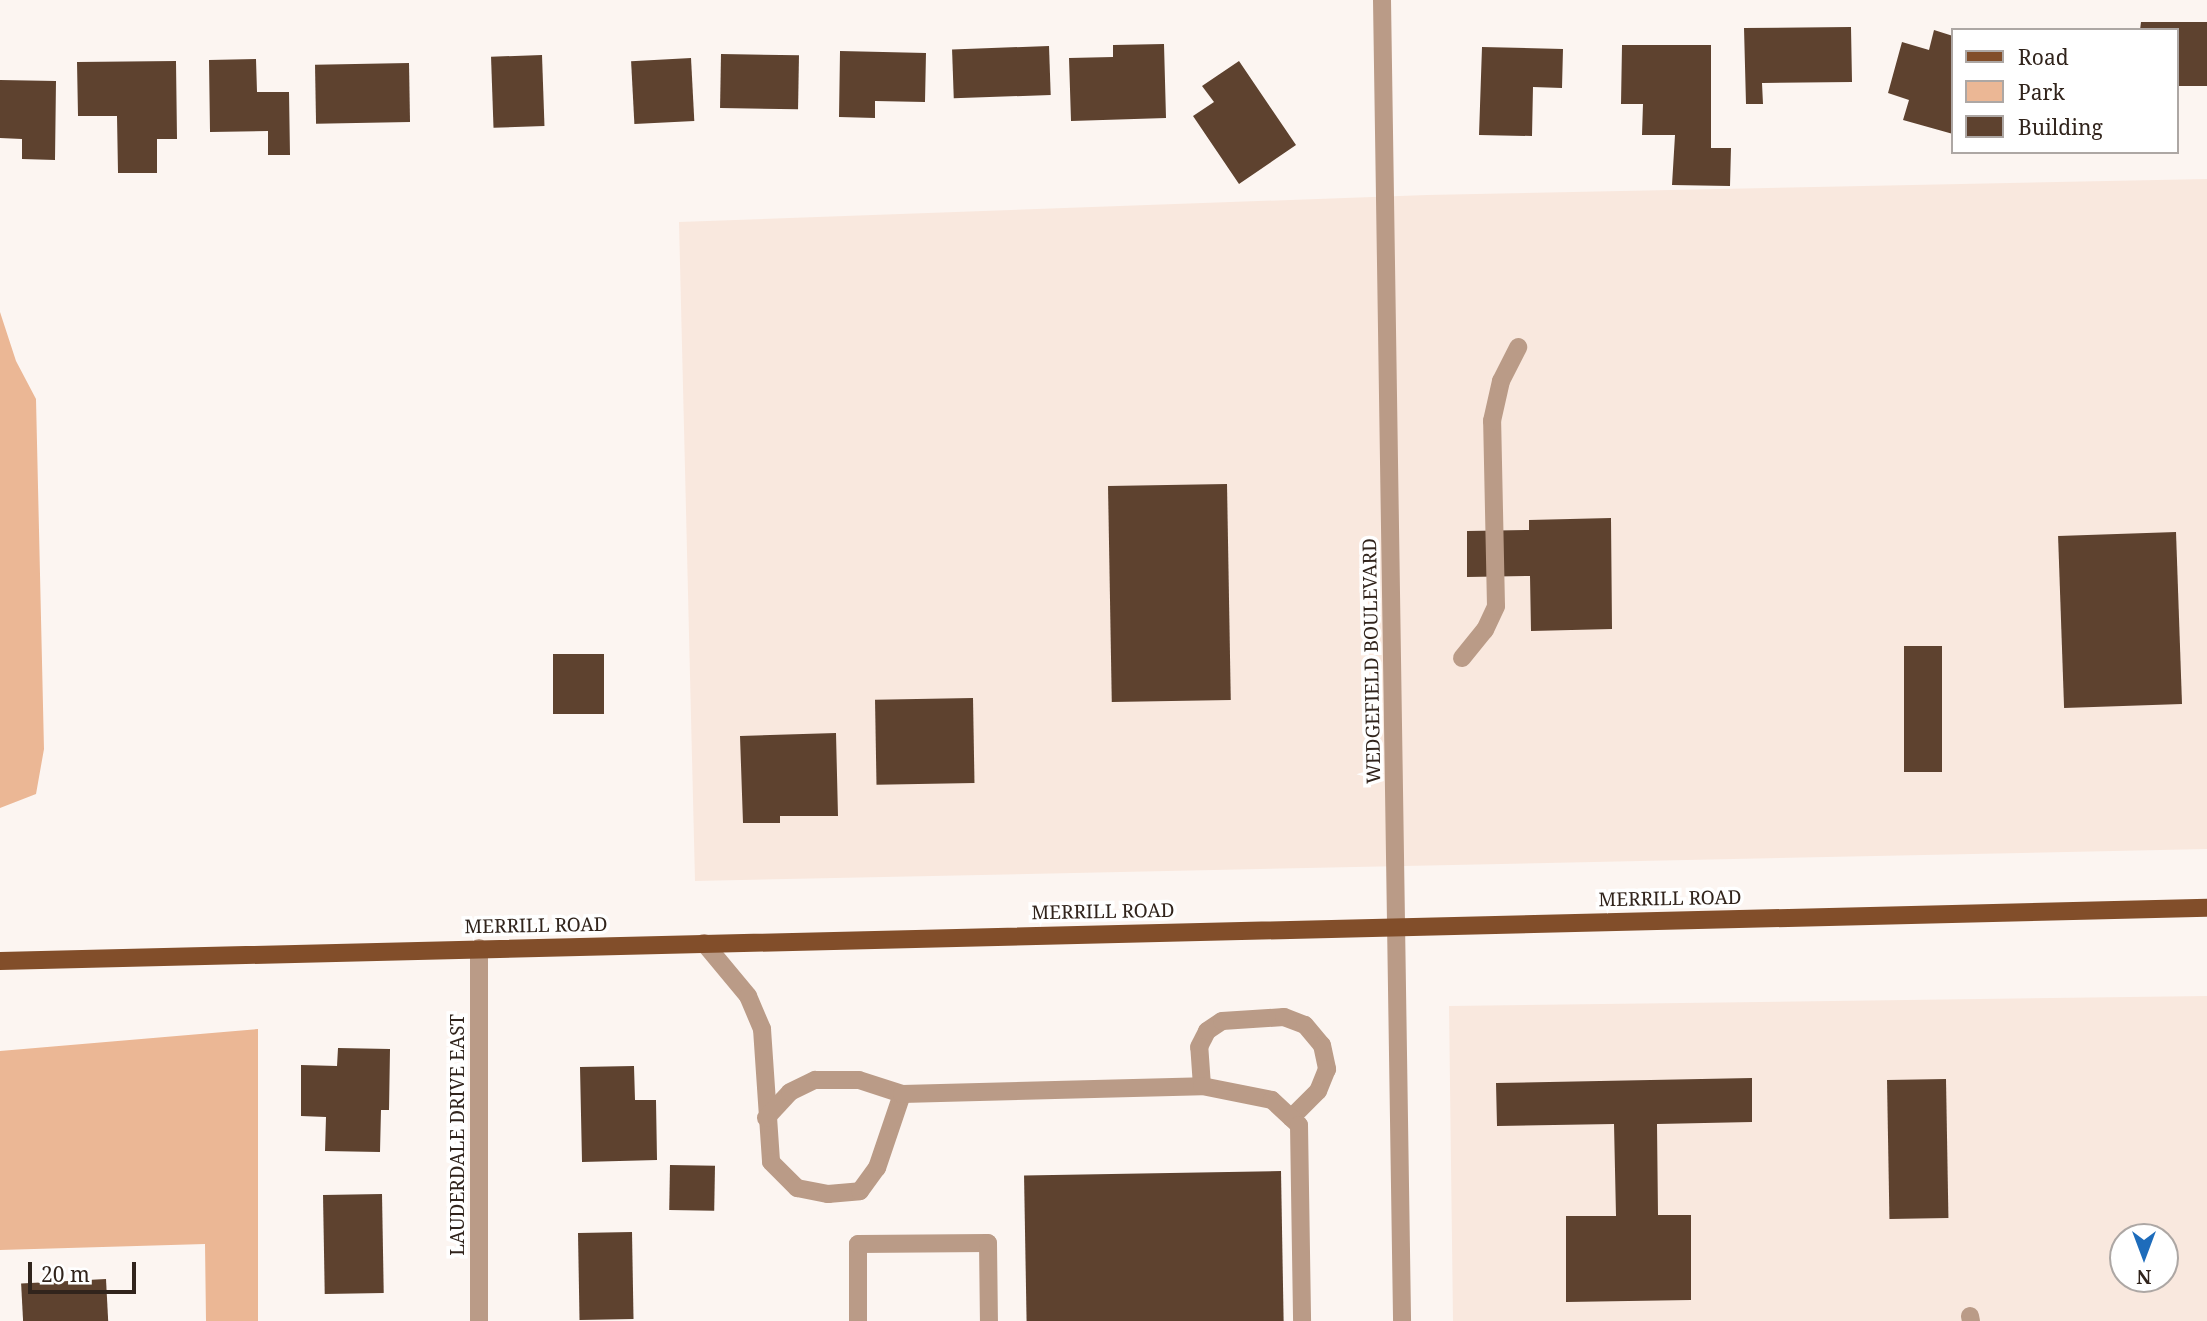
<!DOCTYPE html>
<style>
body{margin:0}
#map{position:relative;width:2207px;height:1321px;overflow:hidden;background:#fcf5f1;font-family:"Noto Serif",serif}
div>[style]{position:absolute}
.built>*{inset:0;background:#f9e8de}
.green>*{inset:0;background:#ebb795}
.building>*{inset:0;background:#5e422f;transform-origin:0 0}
.minor>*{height:18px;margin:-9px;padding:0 9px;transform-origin:9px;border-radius:9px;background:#ba9b87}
.major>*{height:18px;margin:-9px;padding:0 9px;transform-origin:9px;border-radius:9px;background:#824e2a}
span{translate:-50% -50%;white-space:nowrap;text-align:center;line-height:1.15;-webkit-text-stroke:7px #fff;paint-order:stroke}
.street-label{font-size:19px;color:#31241c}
.legend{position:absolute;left:1951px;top:28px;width:228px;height:126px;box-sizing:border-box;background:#fff;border:2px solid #ada7a4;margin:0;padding:9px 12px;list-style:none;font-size:21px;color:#31241c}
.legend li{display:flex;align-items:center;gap:14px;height:35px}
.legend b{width:35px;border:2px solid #ada7a4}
.north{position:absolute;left:2109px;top:1223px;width:70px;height:70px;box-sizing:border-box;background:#fff;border:2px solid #ada7a4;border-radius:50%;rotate:180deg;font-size:19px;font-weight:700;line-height:28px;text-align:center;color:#31241c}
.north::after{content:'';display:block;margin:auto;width:24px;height:32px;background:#1e6cbb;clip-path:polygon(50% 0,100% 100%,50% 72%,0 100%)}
.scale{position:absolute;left:28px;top:1262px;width:108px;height:32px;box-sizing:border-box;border:4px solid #31241c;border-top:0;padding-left:9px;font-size:21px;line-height:24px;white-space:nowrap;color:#31241c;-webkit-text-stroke:5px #fff;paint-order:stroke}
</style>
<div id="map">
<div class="built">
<div style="clip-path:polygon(2207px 179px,2207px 849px,695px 881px,679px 222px,1427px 195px)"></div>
<div style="clip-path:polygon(evenodd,2207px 996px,2207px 1321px,1453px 1321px,1449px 1006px,2207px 996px,2123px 1237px,2165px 1237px,2165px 1279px,2123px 1279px,2123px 1237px)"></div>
</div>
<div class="green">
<div style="clip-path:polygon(0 312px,16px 361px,36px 399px,44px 749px,36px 794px,0 808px)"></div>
<div style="clip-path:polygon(258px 1029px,258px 1321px,206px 1321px,205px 1244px,0 1250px,0 1051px)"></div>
</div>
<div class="building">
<div style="clip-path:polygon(2141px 22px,2207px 22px,2207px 86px,2177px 86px,2177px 30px,2140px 30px)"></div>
<div style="clip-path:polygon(1851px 27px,1852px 82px,1762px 83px,1763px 104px,1746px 104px,1744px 28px)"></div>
<div style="clip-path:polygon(1934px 30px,1953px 36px,1953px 134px,1903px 120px,1909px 100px,1888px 93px,1902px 42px,1929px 50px)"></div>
<div style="clip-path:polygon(1164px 44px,1166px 118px,1071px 121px,1069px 58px,1113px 57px,1113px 45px)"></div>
<div style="clip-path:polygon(1622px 45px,1711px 45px,1711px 148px,1731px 148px,1730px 186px,1672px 185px,1675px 135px,1642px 135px,1643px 104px,1621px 104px)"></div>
<div style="left:1049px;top:46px;width:49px;height:97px;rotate:88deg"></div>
<div style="clip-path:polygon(1482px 47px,1563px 49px,1562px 88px,1533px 87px,1532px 136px,1479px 135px)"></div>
<div style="clip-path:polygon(840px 51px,926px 53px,925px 102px,875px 101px,875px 118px,839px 117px)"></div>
<div style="left:721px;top:54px;width:78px;height:54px;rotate:1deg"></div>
<div style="left:542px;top:55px;width:71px;height:51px;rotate:88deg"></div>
<div style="left:691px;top:58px;width:63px;height:60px;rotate:87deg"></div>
<div style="clip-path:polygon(256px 59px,257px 92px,289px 92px,290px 155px,268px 155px,268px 131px,210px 132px,209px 60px)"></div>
<div style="clip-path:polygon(176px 61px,177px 139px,157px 139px,157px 173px,118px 173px,117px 116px,78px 116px,77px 62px)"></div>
<div style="clip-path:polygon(1239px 61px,1296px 145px,1239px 184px,1193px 116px,1214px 102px,1202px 86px)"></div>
<div style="left:409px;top:63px;width:59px;height:94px;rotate:89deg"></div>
<div style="clip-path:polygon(0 80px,56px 81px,55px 160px,22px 159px,22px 139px,0 138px)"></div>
<div style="left:1227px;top:484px;width:216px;height:119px;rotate:89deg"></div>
<div style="clip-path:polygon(1611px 518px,1612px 629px,1531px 631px,1530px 576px,1467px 577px,1467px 531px,1529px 530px,1529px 520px)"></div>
<div style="left:2176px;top:532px;width:172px;height:118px;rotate:88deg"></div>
<div style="left:1904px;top:646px;width:38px;height:126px"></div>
<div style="left:604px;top:654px;width:60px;height:51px;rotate:90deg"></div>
<div style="left:973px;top:698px;width:85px;height:98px;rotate:89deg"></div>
<div style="clip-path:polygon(836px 733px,838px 816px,780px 816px,780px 823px,743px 823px,740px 736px)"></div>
<div style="clip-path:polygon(338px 1048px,390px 1049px,389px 1110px,381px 1110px,380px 1152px,325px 1151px,326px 1117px,301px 1116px,301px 1065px,337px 1066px)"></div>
<div style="clip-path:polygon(634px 1066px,635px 1100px,656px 1100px,657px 1160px,582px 1162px,580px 1067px)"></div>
<div style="clip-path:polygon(1752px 1078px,1752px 1122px,1657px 1124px,1658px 1215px,1691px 1215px,1691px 1300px,1566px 1302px,1566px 1216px,1616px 1216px,1614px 1124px,1497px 1126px,1496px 1083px)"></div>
<div style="left:1946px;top:1079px;width:139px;height:59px;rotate:89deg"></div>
<div style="left:670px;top:1165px;width:45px;height:45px;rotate:1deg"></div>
<div style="left:1281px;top:1171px;width:150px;height:257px;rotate:89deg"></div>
<div style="left:382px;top:1194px;width:99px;height:59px;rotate:89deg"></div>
<div style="left:632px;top:1232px;width:87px;height:54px;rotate:89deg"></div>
<div style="left:106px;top:1279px;width:42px;height:85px;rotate:87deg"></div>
</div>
<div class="minor">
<div style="left:1382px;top:0;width:1321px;rotate:89.13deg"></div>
<div style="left:1462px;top:658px;width:36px;rotate:-51deg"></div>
<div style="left:1485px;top:630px;width:26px;rotate:-65deg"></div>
<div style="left:1496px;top:606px;width:185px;rotate:-91.2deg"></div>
<div style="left:1492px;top:421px;width:41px;rotate:-77.3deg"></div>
<div style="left:1501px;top:381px;width:38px;rotate:-63deg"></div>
<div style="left:704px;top:943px;width:69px;rotate:50.3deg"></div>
<div style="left:748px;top:996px;width:36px;rotate:67deg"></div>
<div style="left:762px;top:1029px;width:133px;rotate:86.1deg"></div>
<div style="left:771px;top:1162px;width:37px;rotate:45deg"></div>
<div style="left:797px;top:1188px;width:32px;rotate:11deg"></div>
<div style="left:828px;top:1194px;width:32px;rotate:-5deg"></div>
<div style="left:860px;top:1191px;width:29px;rotate:-54deg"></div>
<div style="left:877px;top:1168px;width:78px;rotate:-71.3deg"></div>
<div style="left:479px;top:948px;width:373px;rotate:90deg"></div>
<div style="left:1202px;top:1086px;width:39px;rotate:-94deg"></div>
<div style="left:1199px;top:1047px;width:18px;rotate:-63deg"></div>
<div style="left:1207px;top:1031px;width:18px;rotate:-34deg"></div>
<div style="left:1222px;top:1021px;width:62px;rotate:-3.7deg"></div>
<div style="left:1284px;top:1017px;width:22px;rotate:21deg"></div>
<div style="left:1305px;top:1025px;width:26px;rotate:50deg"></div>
<div style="left:1322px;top:1045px;width:25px;rotate:78deg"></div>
<div style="left:1327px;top:1069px;width:24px;rotate:112deg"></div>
<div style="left:1318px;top:1091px;width:38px;rotate:135deg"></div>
<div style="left:766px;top:1118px;width:35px;rotate:-47deg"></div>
<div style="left:790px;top:1092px;width:28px;rotate:-26deg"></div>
<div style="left:815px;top:1080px;width:44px"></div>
<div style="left:859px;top:1080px;width:45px;rotate:18deg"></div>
<div style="left:902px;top:1094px;width:300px;rotate:-1.5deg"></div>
<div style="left:1202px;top:1086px;width:71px;rotate:11.3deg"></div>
<div style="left:1272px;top:1100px;width:37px;rotate:43deg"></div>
<div style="left:1299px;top:1125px;width:196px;rotate:89.1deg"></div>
<div style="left:1970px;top:1316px;width:5px;rotate:79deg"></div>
<div style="left:858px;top:1321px;width:77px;rotate:-90deg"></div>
<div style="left:858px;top:1244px;width:130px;rotate:-0.4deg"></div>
<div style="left:988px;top:1243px;width:78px;rotate:89.3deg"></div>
</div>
<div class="major">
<div style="left:0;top:961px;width:2208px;rotate:-1.38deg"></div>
</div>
<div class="street-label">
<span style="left:1372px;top:661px;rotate:-91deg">WEDGEFIELD BOULEVARD</span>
<span style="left:1670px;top:899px;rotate:-1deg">MERRILL ROAD</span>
<span style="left:1103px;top:912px;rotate:-1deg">MERRILL ROAD</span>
<span style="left:536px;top:926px;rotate:-1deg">MERRILL ROAD</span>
<span style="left:458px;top:1135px;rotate:-90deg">LAUDERDALE DRIVE EAST</span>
</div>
<ul class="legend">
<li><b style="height:9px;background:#824e2a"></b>Road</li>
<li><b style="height:19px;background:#ebb795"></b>Park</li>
<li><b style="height:19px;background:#5e422f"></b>Building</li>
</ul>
<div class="north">N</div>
<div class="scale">20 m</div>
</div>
